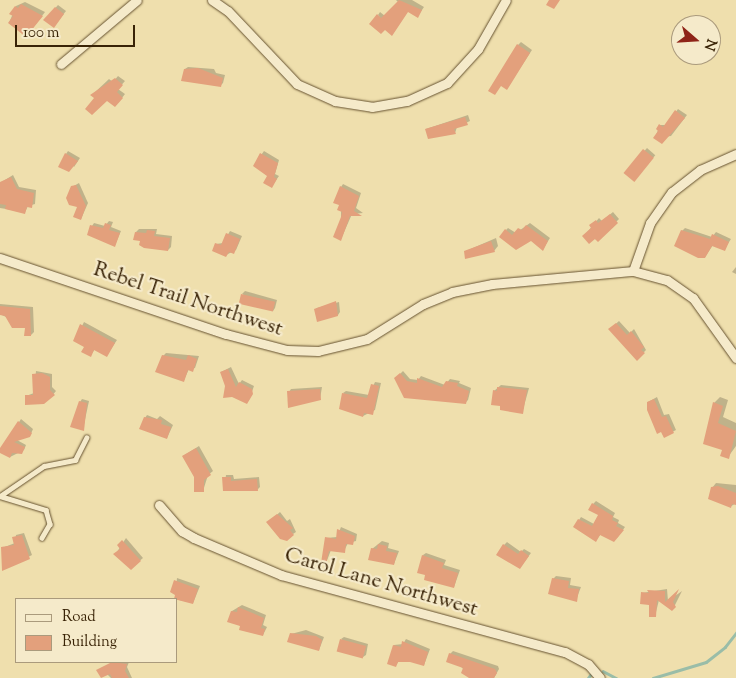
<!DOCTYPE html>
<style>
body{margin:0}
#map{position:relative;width:736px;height:678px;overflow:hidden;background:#efdfad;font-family:"Sorts Mill Goudy",serif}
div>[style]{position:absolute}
.shadow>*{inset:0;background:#0003;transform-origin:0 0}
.stream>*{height:2.5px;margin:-1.25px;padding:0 1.25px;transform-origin:1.25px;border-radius:1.25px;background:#9abda8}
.building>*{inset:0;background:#e3a07c;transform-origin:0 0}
.roads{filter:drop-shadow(0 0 1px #665230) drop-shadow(0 0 1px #665230)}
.lane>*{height:4.5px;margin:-2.25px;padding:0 2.25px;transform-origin:2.25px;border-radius:2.25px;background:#f5eaca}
.street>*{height:9px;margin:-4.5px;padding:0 4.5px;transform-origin:4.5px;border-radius:4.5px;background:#f5eaca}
span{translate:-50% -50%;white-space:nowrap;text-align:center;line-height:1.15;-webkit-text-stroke:4.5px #f5eaca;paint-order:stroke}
.street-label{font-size:21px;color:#392306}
.legend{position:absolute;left:15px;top:598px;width:162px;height:65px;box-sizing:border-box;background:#f5eaca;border:1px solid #aa9a7c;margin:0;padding:6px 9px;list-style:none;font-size:15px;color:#392306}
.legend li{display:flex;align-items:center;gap:10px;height:25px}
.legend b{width:25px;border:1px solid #aa9a7c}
.north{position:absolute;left:671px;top:15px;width:50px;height:50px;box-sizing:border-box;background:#f5eaca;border:1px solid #aa9a7c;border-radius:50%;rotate:109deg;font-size:14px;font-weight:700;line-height:20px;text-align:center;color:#392306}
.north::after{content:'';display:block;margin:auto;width:18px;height:22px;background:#8f2418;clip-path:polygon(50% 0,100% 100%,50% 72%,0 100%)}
.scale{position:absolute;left:15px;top:25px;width:120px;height:22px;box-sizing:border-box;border:2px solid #392306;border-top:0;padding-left:6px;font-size:15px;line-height:18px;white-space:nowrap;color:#392306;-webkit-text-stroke:4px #f5eaca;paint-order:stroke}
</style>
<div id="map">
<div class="shadow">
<div style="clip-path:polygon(396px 0,412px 0,424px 7px,420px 13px,408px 11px,392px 35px,378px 15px,380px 12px,385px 16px,398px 2px)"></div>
<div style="clip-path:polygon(25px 2px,45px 12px,29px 33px,9px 23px,16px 6px)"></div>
<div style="clip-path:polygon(58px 5px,66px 11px,56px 24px,45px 20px)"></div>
<div style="clip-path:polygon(521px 42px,532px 50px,509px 85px,518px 45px)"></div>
<div style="clip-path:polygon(188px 67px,214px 69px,216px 73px,225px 75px,223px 83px,220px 86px,185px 69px)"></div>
<div style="clip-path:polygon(118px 76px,125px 81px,118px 89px,125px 94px,118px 103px,92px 95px,109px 79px,113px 82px)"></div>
<div style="clip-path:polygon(678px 109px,687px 115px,671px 136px,655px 138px,660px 125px,666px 125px)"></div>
<div style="clip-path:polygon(468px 115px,470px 121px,457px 127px,455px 133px,426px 129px)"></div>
<div style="left:647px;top:148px;width:11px;height:33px;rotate:41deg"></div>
<div style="clip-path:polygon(68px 151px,80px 158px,74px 167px,66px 154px)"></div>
<div style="clip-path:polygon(264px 151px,279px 160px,275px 174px,279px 176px,272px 186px,268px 176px,254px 165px)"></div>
<div style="clip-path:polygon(13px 175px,19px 187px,36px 190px,35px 204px,28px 206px,25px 212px,0 208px,0 183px)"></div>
<div style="clip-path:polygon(79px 183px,88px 203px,81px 219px,72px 187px)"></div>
<div style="clip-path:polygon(343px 184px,361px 193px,356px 208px,363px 213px,352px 214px,341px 239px,341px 187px)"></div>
<div style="clip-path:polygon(613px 212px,619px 219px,598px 240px,584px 236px,599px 218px,602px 221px)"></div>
<div style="clip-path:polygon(109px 221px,113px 222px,111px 227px,121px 231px,115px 245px,92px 226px,94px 223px,105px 226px)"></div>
<div style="clip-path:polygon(530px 223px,550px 238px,543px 249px,531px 240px,516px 249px,506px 230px,508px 228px,516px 233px)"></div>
<div style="clip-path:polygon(685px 228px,712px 237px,716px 232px,731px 239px,724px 250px,713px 245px,705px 257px,682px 231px)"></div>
<div style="clip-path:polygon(139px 229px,157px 229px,156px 234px,172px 236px,171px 247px,168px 250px,141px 240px,136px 232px)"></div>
<div style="clip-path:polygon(230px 231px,242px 236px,236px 250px,226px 255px,216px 244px,223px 243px)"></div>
<div style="clip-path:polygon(496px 238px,498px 246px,494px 251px,466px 251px)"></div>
<div style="clip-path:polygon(736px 267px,736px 274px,732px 272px)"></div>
<div style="clip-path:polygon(245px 291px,277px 300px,275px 308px,273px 311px,242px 294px)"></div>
<div style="clip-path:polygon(339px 302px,340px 312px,338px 315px,318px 321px,316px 309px,317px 308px)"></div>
<div style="clip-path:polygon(0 304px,33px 307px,34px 332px,31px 335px,26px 327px,0 314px)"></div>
<div style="clip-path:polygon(619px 321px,630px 333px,634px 329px,646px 350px,637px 359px,610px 329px)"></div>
<div style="clip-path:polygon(84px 322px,117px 340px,107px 355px,95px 349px,90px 356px,85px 346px,75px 340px)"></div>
<div style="clip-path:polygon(166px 353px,199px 356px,195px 368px,189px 369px,184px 380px,163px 356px)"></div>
<div style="clip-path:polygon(231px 367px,239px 384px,242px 380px,254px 386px,249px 400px,226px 385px,221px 372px)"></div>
<div style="clip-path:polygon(36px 371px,52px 374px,52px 387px,56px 391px,51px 397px,26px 396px,34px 393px)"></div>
<div style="clip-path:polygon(403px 371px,410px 379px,418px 380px,421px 376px,445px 385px,450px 379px,460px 381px,459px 383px,471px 388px,468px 400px,465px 403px,395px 379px)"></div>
<div style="clip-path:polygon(375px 382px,381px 383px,375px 410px,363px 416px,343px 393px,346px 391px,369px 395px)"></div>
<div style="clip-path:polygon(501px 385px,529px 388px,522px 413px,502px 405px,494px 391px)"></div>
<div style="clip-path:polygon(322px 387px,320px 399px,289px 392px,291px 389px)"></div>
<div style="clip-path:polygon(657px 397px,664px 415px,669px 414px,676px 430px,664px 436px,648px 402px)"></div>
<div style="clip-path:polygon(720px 397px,728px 400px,723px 417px,736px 423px,736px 446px,728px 457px,723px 449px,714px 403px)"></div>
<div style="clip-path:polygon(82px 399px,89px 401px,83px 429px,80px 402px)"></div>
<div style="clip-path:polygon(147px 415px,157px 419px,160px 416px,173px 425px,167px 438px,145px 418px)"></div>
<div style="clip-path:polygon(21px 419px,33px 429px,30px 436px,17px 440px,26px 445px,24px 450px,10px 457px,0 452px)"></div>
<div style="clip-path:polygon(199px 446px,213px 471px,208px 475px,203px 491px,183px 456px)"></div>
<div style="clip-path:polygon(226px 475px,233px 475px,234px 479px,259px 477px,260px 487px,257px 490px,224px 490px)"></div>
<div style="clip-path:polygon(716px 483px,736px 485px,736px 503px,730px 507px,712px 488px)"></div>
<div style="clip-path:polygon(596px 501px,615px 513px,613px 517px,619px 520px,618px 523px,625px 527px,617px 538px,601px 534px,596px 540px,575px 526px,581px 517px,594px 524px,599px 515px,593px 504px)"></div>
<div style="clip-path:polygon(280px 512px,287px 521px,290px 519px,296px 532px,293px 534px,271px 520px)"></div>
<div style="clip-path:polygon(341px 527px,357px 534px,356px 541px,348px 543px,344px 551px,331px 550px,326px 563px,326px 538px,337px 537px)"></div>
<div style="clip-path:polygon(24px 533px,32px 555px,2px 570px,2px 548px,15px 543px,16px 535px)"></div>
<div style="clip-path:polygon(126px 538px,143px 558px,131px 568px,115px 555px)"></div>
<div style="clip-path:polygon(382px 541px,389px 543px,388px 548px,399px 551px,394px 564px,372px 549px)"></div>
<div style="clip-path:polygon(507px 542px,521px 552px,524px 549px,531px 553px,522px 565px,504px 545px)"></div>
<div style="clip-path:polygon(426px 553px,446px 560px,444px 565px,460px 570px,454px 587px,426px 574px,423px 555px)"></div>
<div style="clip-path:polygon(556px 576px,571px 578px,570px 585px,581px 587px,576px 600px,553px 579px)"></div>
<div style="clip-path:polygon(177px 578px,200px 586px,193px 603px,175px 599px)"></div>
<div style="clip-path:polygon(667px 589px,668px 601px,682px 591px,674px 607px,659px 600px,655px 616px,642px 593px)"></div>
<div style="clip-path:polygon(242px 605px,266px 615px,263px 625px,267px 627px,263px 635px,229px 621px,232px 611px)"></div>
<div style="clip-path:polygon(306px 630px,324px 637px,319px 650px,291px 634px)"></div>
<div style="clip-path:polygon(344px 637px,368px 644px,366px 655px,363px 657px,341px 639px)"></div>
<div style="clip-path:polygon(406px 639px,430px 649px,424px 665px,410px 661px,399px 661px,396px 665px,389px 663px,394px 645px,403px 644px)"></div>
<div style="clip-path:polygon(453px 651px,498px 666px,499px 669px,494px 678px,471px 678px,450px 654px)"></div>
<div style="clip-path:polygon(115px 662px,129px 662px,127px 667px,132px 678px,111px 678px,101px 668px)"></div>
</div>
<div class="stream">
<div style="left:603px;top:671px;width:15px;rotate:28deg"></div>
<div style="left:588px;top:678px;width:5px;rotate:-53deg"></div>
<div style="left:653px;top:678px;width:55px;rotate:-16.8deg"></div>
<div style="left:706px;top:662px;width:24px;rotate:-38deg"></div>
<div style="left:725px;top:647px;width:18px;rotate:-52deg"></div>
</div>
<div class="building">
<div style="clip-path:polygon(399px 0,422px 10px,418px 18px,408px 12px,392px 36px,385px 30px,381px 34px,369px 24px,377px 14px,381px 18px)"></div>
<div style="clip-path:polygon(549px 0,560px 0,554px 9px,546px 5px)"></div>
<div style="clip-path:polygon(21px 4px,43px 16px,26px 37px,8px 23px,13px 16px,9px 14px,15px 6px,18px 8px)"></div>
<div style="clip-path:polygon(55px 7px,64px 14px,54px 28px,43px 20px)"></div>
<div style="clip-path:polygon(517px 44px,530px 53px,507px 90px,501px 86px,495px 95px,488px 91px)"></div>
<div style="clip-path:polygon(198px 68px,223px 78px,221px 87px,181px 81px,184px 69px)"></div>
<div style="clip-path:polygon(115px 78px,123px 85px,117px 92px,123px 98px,115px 107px,107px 101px,92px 115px,85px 109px,94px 98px,90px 95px)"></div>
<div style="clip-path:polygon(675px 110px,685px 118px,662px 144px,653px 138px,658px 131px,656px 129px,659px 124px,663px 127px)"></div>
<div style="clip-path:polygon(465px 117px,468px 125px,454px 129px,456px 134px,428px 139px,425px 129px)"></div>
<div style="left:643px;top:149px;width:14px;height:31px;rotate:39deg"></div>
<div style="clip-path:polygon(65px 153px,78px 161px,69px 172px,58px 167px)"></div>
<div style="clip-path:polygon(260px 153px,278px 163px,274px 177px,277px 179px,272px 188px,263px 183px,267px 176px,253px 166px)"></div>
<div style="clip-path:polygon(11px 177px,17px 189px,34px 193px,32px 208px,27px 207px,25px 214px,5px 209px,6px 205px,0 204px,0 182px)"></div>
<div style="clip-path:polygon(76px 185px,86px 206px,81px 220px,73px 217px,77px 207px,69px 205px,66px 198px,71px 186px)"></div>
<div style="clip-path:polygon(340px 186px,359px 196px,354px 211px,362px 216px,350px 216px,341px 241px,333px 237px,341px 217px,342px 212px,337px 210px,339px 205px,333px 203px)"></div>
<div style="clip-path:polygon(610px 214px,618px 223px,598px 242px,595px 239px,589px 244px,582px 236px,591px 228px,589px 225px,596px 220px,598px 223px)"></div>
<div style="clip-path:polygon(105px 223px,111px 225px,109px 230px,120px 233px,115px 247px,87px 235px,90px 225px,103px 228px)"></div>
<div style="clip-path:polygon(526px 225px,548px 241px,543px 251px,531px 241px,516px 250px,499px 237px,505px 229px,512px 235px,518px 228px,522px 230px)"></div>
<div style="clip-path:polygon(147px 230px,155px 231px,154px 236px,170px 238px,168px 251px,144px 248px,139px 245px,140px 241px,133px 240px,135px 232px,146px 233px)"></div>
<div style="clip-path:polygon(681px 230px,710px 239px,712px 234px,729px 242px,725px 251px,712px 246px,705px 258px,698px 258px,674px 246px)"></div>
<div style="clip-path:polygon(226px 233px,240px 239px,234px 254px,229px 252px,226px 257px,212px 251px,215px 243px,221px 245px)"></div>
<div style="clip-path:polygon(491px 241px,495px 252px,465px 259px,464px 251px)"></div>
<div style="left:241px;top:294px;width:35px;height:10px;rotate:13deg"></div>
<div style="clip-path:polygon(336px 301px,338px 316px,317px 322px,314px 309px)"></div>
<div style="clip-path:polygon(0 306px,30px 309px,31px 336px,24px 336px,25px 328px,12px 328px,5px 316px,0 315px)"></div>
<div style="clip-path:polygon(616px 323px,627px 335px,631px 331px,644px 347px,641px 350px,645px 353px,637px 361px,608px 329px)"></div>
<div style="clip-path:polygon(80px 324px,115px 343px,107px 357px,94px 350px,91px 357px,81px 352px,84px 347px,73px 341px)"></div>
<div style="clip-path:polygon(162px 355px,186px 360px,188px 355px,197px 359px,193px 372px,188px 370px,184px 382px,155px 372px)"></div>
<div style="clip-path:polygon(228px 369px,236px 387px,239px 382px,252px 389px,253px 394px,247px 404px,232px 397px,223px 398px,225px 386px,220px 372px)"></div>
<div style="clip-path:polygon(42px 373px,50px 377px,50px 390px,55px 395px,44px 404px,25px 405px,25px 395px,33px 395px,32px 374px)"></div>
<div style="clip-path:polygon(400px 373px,407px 381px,417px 383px,417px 378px,442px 387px,446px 381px,458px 383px,457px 386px,469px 391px,466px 404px,404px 398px,394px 378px)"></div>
<div style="clip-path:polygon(371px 384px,379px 386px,373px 415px,364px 413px,363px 417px,339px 409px,342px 393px,367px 398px)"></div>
<div style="clip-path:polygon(497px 387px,527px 390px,523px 414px,500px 410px,500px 406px,491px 405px,493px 390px,497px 391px)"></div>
<div style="clip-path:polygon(320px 389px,321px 400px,288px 408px,287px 391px)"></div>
<div style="clip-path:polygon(654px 399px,662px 417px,666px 416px,674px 433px,664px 438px,661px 432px,657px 434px,647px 410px,647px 402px)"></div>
<div style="clip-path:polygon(79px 401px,87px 403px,84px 431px,70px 427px)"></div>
<div style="clip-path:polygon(713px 402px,723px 406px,718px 423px,736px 431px,729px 459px,720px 456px,722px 450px,703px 444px)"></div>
<div style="clip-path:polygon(144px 417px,162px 420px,161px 424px,171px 427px,167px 439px,139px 429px)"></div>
<div style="clip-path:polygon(18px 421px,32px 433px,30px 437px,14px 442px,25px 447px,22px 454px,12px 453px,10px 458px,0 453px,0 448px)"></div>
<div style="clip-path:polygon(196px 448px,211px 475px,204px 480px,204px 492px,194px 492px,194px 477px,182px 456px)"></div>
<div style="clip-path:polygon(222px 477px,231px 477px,231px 481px,257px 479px,258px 491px,223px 491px)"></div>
<div style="clip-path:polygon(718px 486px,736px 493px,736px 505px,732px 504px,731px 508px,708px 499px,711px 487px)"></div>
<div style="clip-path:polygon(592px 503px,613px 516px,612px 520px,618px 523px,616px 526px,624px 530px,614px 542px,600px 535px,596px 542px,573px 527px,578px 519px,592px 526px,598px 515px,588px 510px)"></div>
<div style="clip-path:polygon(277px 514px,293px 528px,290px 530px,294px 535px,287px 541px,280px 539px,266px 522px)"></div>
<div style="clip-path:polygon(337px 529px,355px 536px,353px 545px,346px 544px,345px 553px,329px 551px,326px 564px,321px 563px,325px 537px,336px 539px)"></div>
<div style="clip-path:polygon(22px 535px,30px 559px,2px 571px,1px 547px,14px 545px,12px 537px)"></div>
<div style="clip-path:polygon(122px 540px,141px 561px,131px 570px,113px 554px,120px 549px,117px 545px)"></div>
<div style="clip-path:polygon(378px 544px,387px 546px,386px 551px,397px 553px,394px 565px,368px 560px,371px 548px,377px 549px)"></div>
<div style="clip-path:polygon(503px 544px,518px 554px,521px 550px,529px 556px,520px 569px,496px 555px)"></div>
<div style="clip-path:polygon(422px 555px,444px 563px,442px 568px,458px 573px,454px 588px,424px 580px,425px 575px,417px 573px)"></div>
<div style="clip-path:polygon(552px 578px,569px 581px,568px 588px,579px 589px,577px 602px,548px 594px)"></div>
<div style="clip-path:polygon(174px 580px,198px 589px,193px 604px,174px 599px,175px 595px,170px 592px)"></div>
<div style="clip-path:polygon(679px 589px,673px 602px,676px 607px,672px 611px,657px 600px,656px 617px,649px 617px,649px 605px,640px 604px,641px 592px,649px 593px,647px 590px,665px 591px,665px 602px)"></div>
<div style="clip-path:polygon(238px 607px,264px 618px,261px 628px,265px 629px,263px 636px,239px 630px,240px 626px,227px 622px,231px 611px,237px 612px)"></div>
<div style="clip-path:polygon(290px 633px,316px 636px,322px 640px,319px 651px,287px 642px)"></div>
<div style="left:340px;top:639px;width:27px;height:13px;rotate:15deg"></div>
<div style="clip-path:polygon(402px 641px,428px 652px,424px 666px,410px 662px,398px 662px,396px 667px,387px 664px,393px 645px,401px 647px)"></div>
<div style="clip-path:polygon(449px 653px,495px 669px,497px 673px,494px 678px,469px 678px,461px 673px,463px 668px,446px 662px)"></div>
<div style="clip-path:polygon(112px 662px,127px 664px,125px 671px,129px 678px,112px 678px,110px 674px,101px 678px,96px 670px)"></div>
</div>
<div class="roads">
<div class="lane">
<div style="left:0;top:496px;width:53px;rotate:-34.3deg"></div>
<div style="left:44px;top:466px;width:32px;rotate:-11deg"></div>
<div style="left:75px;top:460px;width:25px;rotate:-63deg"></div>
<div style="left:0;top:496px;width:48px;rotate:16.9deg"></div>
<div style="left:46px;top:510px;width:15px;rotate:74deg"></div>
<div style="left:50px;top:524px;width:16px;rotate:120deg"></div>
</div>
<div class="street">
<div style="left:212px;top:0;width:19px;rotate:35deg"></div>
<div style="left:228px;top:11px;width:100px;rotate:46.6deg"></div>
<div style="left:297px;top:84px;width:42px;rotate:24.1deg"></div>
<div style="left:335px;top:101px;width:37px;rotate:9deg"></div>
<div style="left:372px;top:107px;width:36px;rotate:-10deg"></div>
<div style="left:407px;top:101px;width:44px;rotate:-24.2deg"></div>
<div style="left:447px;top:83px;width:46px;rotate:-47.6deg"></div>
<div style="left:478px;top:49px;width:56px;rotate:-60.3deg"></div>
<div style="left:61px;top:64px;width:99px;rotate:-40.1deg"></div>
<div style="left:0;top:258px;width:238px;rotate:18.6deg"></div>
<div style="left:226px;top:334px;width:63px;rotate:14.7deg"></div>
<div style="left:287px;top:350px;width:31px;rotate:2deg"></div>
<div style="left:318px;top:351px;width:50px;rotate:-13.8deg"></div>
<div style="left:367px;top:339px;width:66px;rotate:-32deg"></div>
<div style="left:423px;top:304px;width:31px;rotate:-22deg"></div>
<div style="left:452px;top:292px;width:41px;rotate:-11.3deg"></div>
<div style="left:492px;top:284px;width:142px;rotate:-5.3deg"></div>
<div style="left:633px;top:271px;width:35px;rotate:15deg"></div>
<div style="left:667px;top:280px;width:32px;rotate:35deg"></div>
<div style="left:693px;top:298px;width:74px;rotate:54.4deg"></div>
<div style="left:633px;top:271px;width:51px;rotate:-70.5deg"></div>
<div style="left:650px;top:223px;width:38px;rotate:-55deg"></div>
<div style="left:672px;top:192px;width:36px;rotate:-38deg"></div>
<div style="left:700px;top:170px;width:39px;rotate:-24deg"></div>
<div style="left:159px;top:505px;width:35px;rotate:49deg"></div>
<div style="left:182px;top:531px;width:14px;rotate:30deg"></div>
<div style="left:194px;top:538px;width:95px;rotate:23deg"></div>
<div style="left:281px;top:575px;width:294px;rotate:15.2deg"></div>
<div style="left:565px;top:652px;width:26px;rotate:28deg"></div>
<div style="left:588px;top:664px;width:18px;rotate:49deg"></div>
</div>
</div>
<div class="street-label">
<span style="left:188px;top:300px;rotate:18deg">Rebel Trail Northwest</span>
<span style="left:381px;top:583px;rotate:16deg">Carol Lane Northwest</span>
</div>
<ul class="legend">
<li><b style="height:6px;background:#f5eaca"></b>Road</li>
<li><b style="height:14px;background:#e3a07c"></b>Building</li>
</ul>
<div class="north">N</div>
<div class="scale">100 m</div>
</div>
